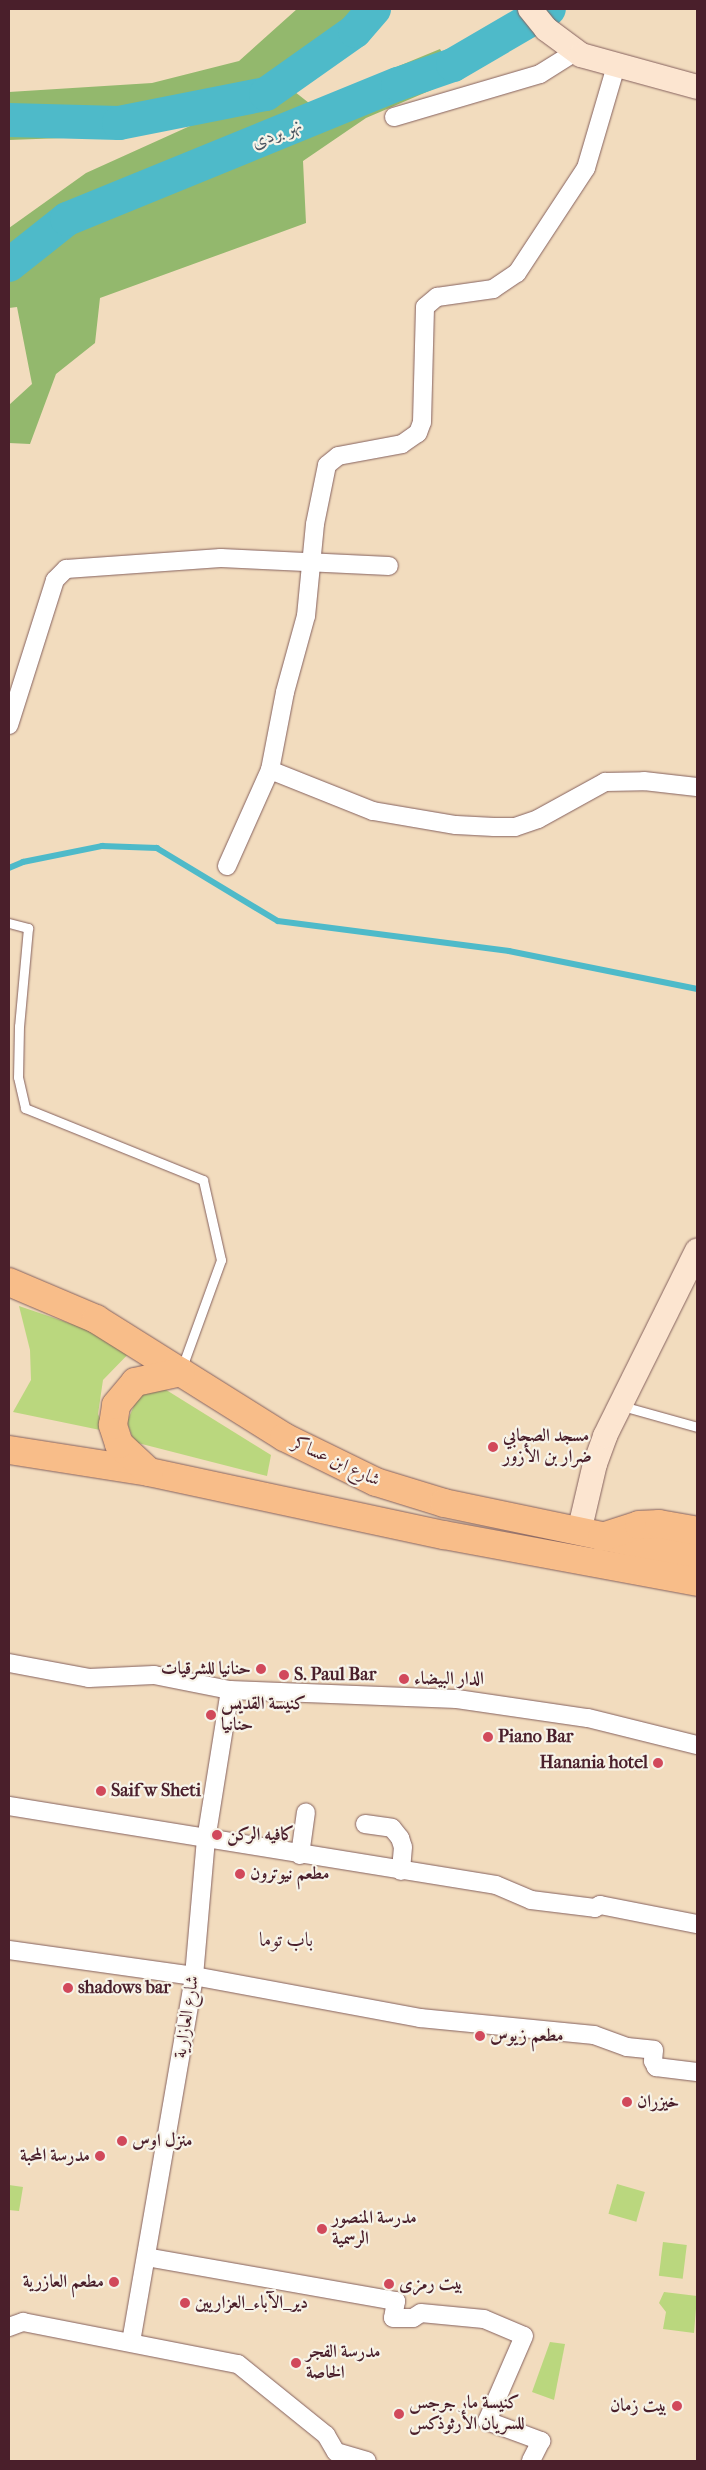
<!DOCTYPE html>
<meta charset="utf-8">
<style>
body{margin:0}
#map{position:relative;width:706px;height:2470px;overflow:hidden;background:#f2dcbe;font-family:"IM FELL French Canon",Amiri,serif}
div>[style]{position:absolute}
.green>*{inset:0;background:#bad77e;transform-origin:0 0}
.forest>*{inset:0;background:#93b86d}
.stream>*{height:5.5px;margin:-2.75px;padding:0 2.75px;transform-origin:2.75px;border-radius:2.75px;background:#4ebac9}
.river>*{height:34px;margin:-17px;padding:0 17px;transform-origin:17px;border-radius:17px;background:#4ebac9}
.roads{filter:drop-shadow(0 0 1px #85615e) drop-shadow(0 0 1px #85615e)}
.lane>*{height:9px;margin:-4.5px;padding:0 4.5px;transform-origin:4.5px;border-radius:4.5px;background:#fff}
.street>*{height:18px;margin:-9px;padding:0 9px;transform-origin:9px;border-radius:9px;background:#fff}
.secondary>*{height:24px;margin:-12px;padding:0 12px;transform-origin:12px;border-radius:12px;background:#fce5d0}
.primary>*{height:28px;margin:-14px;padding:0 14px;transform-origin:14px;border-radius:14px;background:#f8bd89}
.dots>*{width:14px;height:14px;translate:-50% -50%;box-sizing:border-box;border:2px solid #f7f3e8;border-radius:50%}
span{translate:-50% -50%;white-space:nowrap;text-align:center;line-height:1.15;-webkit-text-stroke:4.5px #f7f3e8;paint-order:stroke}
.poi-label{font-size:18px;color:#4a1f2b;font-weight:700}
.left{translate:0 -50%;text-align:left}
.right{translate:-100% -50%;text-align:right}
.street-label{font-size:18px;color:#4a1f2b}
.water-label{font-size:19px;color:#4b5562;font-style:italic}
.quarter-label{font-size:20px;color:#4a1f2b}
.frame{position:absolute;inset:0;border:10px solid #4a1f2b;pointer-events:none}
</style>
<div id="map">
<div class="green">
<div style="clip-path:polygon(19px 1306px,136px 1346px,103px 1380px,98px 1414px,105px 1431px,13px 1412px,31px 1380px,30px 1350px)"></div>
<div style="clip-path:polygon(155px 1383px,271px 1455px,267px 1476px,134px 1442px,127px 1422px,138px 1396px)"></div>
<div style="left:617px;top:2184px;width:29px;height:31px;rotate:16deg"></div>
<div style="clip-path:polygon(9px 2185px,23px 2187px,19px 2211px,9px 2210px)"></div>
<div style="left:663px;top:2242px;width:24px;height:34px;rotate:7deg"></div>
<div style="clip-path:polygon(664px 2292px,697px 2296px,694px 2333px,663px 2329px,666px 2312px,659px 2303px)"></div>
<div style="clip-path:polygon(550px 2342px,565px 2344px,554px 2400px,532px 2392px)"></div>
</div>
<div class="forest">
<div style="clip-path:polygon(297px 9px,360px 9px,276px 77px,309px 103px,440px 49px,457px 79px,366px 118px,303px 161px,306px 223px,100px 298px,95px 343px,56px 374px,30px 444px,9px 443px,9px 405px,32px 384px,17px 307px,9px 308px,9px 228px,86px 173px,201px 121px,118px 136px,9px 140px,9px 92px,152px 83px,239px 61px)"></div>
</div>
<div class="stream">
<div style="left:9px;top:868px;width:15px;rotate:-23deg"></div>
<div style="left:23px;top:862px;width:81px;rotate:-11.4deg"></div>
<div style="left:102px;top:846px;width:55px;rotate:2.1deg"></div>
<div style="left:157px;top:848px;width:141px;rotate:31.1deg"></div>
<div style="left:278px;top:921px;width:233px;rotate:7.4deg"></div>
<div style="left:509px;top:951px;width:192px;rotate:11.4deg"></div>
</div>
<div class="river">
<div style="left:9px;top:120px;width:110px;rotate:1.6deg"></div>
<div style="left:119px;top:123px;width:150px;rotate:-11.2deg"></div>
<div style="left:266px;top:94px;width:109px;rotate:-35.3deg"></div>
<div style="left:355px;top:31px;width:29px;rotate:-49deg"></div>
<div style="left:9px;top:265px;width:74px;rotate:-38.4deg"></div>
<div style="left:67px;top:219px;width:357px;rotate:-22.2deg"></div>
<div style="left:398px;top:84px;width:58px;rotate:-19.1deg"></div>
<div style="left:453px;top:65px;width:111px;rotate:-30.3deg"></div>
</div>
<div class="roads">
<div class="lane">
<div style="left:9px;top:923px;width:20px;rotate:15deg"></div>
<div style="left:28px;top:928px;width:98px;rotate:95.2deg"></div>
<div style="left:19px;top:1026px;width:51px;rotate:91.1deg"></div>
<div style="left:18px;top:1077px;width:32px;rotate:77deg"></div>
<div style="left:25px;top:1108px;width:192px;rotate:22deg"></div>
<div style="left:203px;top:1180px;width:82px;rotate:77.3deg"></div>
<div style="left:221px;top:1260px;width:117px;rotate:110deg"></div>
<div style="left:622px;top:1406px;width:78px;rotate:15.6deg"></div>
</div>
<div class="street">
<div style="left:394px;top:117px;width:152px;rotate:-16.4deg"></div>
<div style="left:540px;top:74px;width:36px;rotate:-32deg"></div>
<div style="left:570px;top:55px;width:11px"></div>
<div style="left:9px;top:725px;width:152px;rotate:-72.4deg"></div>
<div style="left:55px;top:580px;width:16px;rotate:-45deg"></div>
<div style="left:66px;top:569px;width:155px;rotate:-4.1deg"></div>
<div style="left:221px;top:558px;width:168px;rotate:2.7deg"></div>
<div style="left:270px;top:770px;width:111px;rotate:21.7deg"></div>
<div style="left:373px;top:811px;width:84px;rotate:9.6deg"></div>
<div style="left:456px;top:825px;width:38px;rotate:3deg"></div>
<div style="left:494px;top:827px;width:21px"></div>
<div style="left:515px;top:827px;width:24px;rotate:-19deg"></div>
<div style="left:538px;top:819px;width:77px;rotate:-28.9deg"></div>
<div style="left:605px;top:782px;width:39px;rotate:-1deg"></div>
<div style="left:644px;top:781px;width:53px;rotate:6.5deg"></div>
<div style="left:227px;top:866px;width:105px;rotate:-65.9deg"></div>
<div style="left:270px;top:770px;width:79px;rotate:-79.1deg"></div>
<div style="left:285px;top:692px;width:79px;rotate:-74.6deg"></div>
<div style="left:306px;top:616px;width:92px;rotate:-84.4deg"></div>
<div style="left:315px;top:524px;width:60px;rotate:-78.5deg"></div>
<div style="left:327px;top:465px;width:14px;rotate:-39deg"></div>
<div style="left:338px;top:456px;width:65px;rotate:-10.6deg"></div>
<div style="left:402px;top:444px;width:19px;rotate:-35deg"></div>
<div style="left:418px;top:433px;width:12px;rotate:-70deg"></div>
<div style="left:422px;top:422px;width:115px;rotate:-88.5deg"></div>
<div style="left:425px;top:307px;width:16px;rotate:-40deg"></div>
<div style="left:437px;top:297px;width:57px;rotate:-8.1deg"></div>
<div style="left:493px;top:289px;width:29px;rotate:-34deg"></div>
<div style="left:517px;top:273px;width:126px;rotate:-56.7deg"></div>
<div style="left:586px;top:168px;width:106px;rotate:-73.6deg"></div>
<div style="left:9px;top:1663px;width:81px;rotate:10.6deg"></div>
<div style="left:89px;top:1678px;width:65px;rotate:-2.6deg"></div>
<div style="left:154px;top:1675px;width:77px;rotate:11.2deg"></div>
<div style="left:230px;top:1690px;width:227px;rotate:2.3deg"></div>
<div style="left:457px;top:1699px;width:132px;rotate:8.3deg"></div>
<div style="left:588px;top:1718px;width:112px;rotate:13.9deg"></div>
<div style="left:9px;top:1806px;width:493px;rotate:9.2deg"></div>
<div style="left:496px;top:1885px;width:38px;rotate:23deg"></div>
<div style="left:531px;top:1900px;width:64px;rotate:7.1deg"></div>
<div style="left:595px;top:1908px;width:6px;rotate:-31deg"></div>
<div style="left:600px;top:1905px;width:99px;rotate:11.1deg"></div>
<div style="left:365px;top:1824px;width:27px;rotate:8deg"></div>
<div style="left:392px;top:1828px;width:13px;rotate:51deg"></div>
<div style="left:400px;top:1838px;width:9px;rotate:72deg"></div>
<div style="left:403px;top:1847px;width:24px;rotate:95deg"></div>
<div style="left:300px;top:1855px;width:43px;rotate:-82.1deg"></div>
<div style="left:9px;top:1950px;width:187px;rotate:8deg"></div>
<div style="left:194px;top:1976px;width:230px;rotate:10.5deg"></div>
<div style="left:420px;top:2018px;width:175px;rotate:5.6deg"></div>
<div style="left:594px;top:2035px;width:35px;rotate:20deg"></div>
<div style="left:627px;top:2047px;width:27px;rotate:6deg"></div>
<div style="left:654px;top:2050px;width:11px;rotate:95deg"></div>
<div style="left:653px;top:2061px;width:7px;rotate:63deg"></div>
<div style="left:656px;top:2067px;width:41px;rotate:7deg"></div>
<div style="left:146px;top:2257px;width:254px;rotate:10deg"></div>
<div style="left:396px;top:2301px;width:17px;rotate:100deg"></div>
<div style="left:393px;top:2318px;width:20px"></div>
<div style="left:413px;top:2318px;width:9px;rotate:-32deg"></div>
<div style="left:421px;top:2313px;width:63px;rotate:5.4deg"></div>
<div style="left:484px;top:2319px;width:43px;rotate:23deg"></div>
<div style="left:524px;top:2336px;width:93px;rotate:113.5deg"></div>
<div style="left:487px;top:2421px;width:58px;rotate:20.3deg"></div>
<div style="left:541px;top:2441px;width:22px;rotate:117deg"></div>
<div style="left:9px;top:2327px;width:15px;rotate:-20deg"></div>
<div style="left:23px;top:2322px;width:219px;rotate:11.1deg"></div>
<div style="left:238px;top:2364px;width:113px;rotate:38.9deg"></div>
<div style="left:326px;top:2435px;width:20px;rotate:60deg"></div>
<div style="left:336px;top:2452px;width:32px;rotate:16deg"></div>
<div style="left:131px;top:2342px;width:371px;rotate:-80.2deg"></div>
<div style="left:194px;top:1976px;width:137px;rotate:-85deg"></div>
<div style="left:206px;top:1840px;width:152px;rotate:-80.9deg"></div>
</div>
<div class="secondary">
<div style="left:530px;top:9px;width:26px;rotate:51deg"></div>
<div style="left:546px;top:29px;width:44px;rotate:36.6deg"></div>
<div style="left:581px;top:55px;width:120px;rotate:15.4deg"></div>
<div style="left:579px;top:1532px;width:70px;rotate:-76.8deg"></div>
<div style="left:595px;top:1464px;width:30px;rotate:-70deg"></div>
<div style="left:605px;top:1436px;width:207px;rotate:-63.6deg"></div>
</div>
<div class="primary">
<div style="left:9px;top:1282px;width:95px;rotate:23deg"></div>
<div style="left:96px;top:1319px;width:222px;rotate:32.1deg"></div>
<div style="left:284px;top:1437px;width:102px;rotate:26.1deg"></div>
<div style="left:376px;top:1482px;width:71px;rotate:17.2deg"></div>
<div style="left:444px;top:1503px;width:258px;rotate:11.8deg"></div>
<div style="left:9px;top:1450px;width:142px;rotate:8.9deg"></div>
<div style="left:149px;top:1472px;width:302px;rotate:12.1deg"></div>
<div style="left:444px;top:1535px;width:257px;rotate:10.5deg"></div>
<div style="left:149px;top:1472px;width:41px;rotate:-137deg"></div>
<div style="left:119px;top:1444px;width:20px;rotate:-108deg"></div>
<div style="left:113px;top:1425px;width:20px;rotate:-81deg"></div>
<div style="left:116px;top:1405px;width:30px;rotate:-50deg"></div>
<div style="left:135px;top:1382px;width:47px;rotate:-12.3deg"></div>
<div style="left:602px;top:1537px;width:39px;rotate:-18deg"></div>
<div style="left:639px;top:1525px;width:20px;rotate:-3deg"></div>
<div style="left:659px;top:1524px;width:39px;rotate:10deg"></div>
</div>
</div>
<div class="dots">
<div style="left:493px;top:1447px;background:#d1495b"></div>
<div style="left:261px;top:1669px;background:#d1495b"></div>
<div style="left:284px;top:1675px;background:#d1495b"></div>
<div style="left:404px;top:1679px;background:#d1495b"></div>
<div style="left:211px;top:1715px;background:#d1495b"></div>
<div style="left:488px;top:1737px;background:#d1495b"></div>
<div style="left:658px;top:1763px;background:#d1495b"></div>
<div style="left:101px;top:1791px;background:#d1495b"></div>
<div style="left:217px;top:1835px;background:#d1495b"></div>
<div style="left:240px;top:1874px;background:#d1495b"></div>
<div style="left:68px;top:1988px;background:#d1495b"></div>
<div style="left:480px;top:2036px;background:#d1495b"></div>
<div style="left:627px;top:2102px;background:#d1495b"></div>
<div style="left:122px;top:2141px;background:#d1495b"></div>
<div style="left:100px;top:2156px;background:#d1495b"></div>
<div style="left:322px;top:2229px;background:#d1495b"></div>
<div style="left:114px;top:2282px;background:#d1495b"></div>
<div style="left:389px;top:2284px;background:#d1495b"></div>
<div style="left:185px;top:2303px;background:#d1495b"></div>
<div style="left:296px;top:2363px;background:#d1495b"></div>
<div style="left:677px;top:2406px;background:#d1495b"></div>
<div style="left:399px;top:2414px;background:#d1495b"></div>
</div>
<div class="poi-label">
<span class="left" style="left:503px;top:1447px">مسجد الصحابي<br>ضرار بن الأزور</span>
<span class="right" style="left:251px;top:1669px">حنانيا للشرقيات</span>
<span class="left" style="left:294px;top:1675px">S. Paul Bar</span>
<span class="left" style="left:414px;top:1679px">الدار البيضاء</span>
<span class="left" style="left:221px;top:1715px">كنيسة القديس<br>حنانيا</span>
<span class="left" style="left:498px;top:1737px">Piano Bar</span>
<span class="right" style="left:648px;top:1763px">Hanania hotel</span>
<span class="left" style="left:111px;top:1791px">Saif w Sheti</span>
<span class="left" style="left:227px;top:1835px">كافيه الركن</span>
<span class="left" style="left:250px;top:1874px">مطعم نيوترون</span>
<span class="left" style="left:78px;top:1988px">shadows bar</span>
<span class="left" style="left:490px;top:2036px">مطعم زيوس</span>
<span class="left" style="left:637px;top:2102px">خيزران</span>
<span class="left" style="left:132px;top:2141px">منزل اوس</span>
<span class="right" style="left:90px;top:2156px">مدرسة المحبة</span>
<span class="left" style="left:332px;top:2229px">مدرسة المنصور<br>الرسمية</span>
<span class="right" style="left:104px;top:2282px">مطعم العازرية</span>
<span class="left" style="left:399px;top:2284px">بيت رمزى</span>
<span class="left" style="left:195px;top:2303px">دير_الآباء_العزاريين</span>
<span class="left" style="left:306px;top:2363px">مدرسة الفجر<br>الخاصة</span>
<span class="left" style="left:409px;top:2414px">كنيسة مار جرجس<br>للسريان الأرثوذكس</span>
<span class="right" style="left:667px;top:2406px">بيت زمان</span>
</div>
<div class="street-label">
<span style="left:336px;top:1462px;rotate:25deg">شارع ابن عساكر</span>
<span style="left:187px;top:2017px;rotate:-81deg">شارع العازارية</span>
</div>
<div class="water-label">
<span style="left:277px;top:134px;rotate:-22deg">نهر بردى</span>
</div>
<div class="quarter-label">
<span style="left:286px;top:1939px">باب توما</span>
</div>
<div class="frame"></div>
</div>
